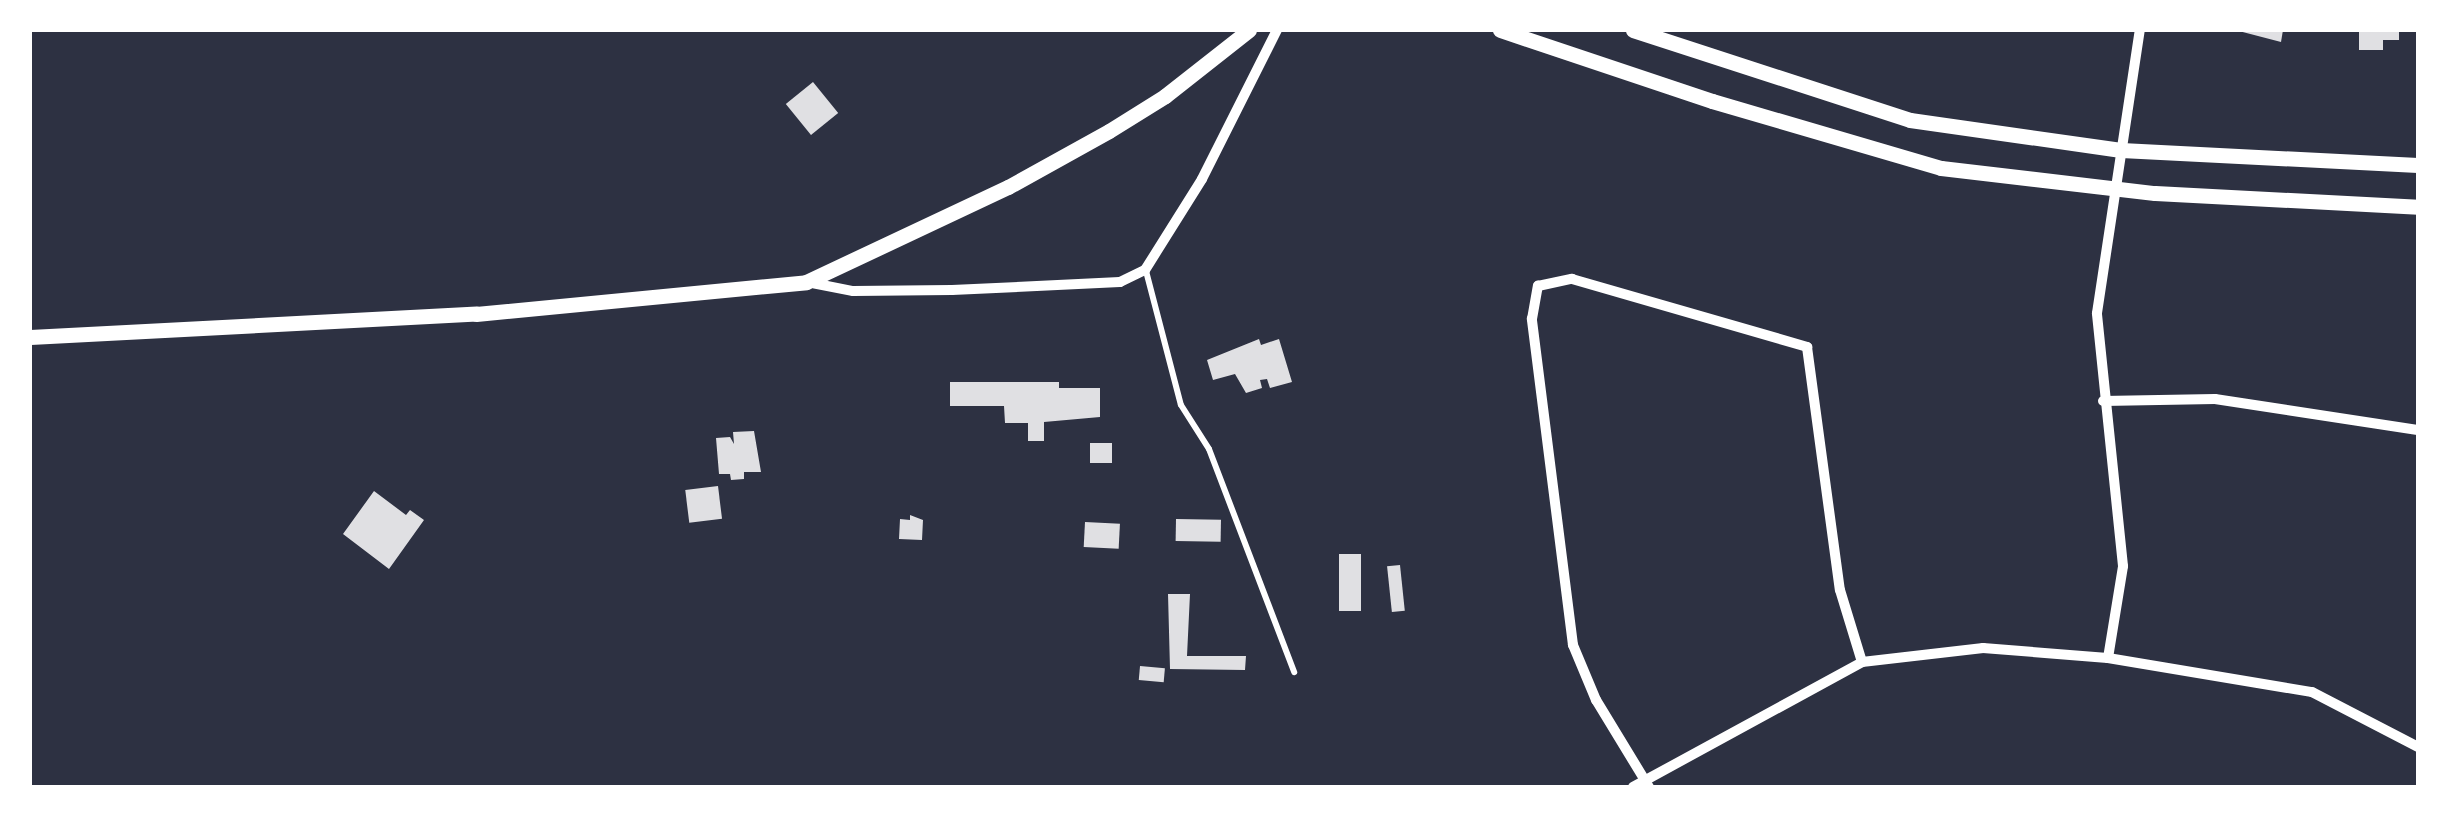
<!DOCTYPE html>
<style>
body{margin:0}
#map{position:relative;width:2448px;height:817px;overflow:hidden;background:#2d3142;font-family:Bitter,serif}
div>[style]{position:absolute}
.building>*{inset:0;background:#e0e0e3;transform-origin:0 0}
.service>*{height:6px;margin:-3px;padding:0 3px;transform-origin:3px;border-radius:3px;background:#fff}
.minor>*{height:10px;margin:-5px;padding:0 5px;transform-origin:5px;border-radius:5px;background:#fff}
.tertiary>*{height:15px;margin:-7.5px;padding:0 7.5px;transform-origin:7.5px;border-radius:7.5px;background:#fff}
span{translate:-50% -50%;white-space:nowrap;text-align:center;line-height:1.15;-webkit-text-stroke:9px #fff;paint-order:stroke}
.frame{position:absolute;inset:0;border:32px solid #fff;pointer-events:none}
</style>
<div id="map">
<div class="building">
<div style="clip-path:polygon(2235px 30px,2283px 30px,2281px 42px)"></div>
<div style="clip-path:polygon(2359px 30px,2399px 30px,2399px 40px,2383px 40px,2383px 50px,2359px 50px)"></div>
<div style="left:813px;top:82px;width:40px;height:35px;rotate:51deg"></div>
<div style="clip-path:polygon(1259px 339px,1261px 345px,1279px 339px,1292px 382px,1270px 388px,1267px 379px,1260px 380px,1262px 388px,1246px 393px,1235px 374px,1213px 380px,1207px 360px)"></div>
<div style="clip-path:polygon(950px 382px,1059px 382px,1059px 388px,1100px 388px,1100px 417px,1044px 422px,1044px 441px,1028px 441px,1028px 423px,1005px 423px,1004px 406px,950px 406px)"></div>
<div style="clip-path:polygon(754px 431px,761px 472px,744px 472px,744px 479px,731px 480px,730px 474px,719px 474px,716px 438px,730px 437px,734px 444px,733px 432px)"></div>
<div style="left:1090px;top:443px;width:22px;height:20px"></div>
<div style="left:718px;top:486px;width:33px;height:33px;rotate:83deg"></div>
<div style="clip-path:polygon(374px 491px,406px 515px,410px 510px,424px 520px,389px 569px,343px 534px)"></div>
<div style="clip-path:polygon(910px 515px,923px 520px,922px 540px,899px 539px,900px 519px,910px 520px)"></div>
<div style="left:1176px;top:519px;width:45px;height:22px;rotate:1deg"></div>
<div style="left:1085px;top:522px;width:35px;height:25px;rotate:3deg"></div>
<div style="left:1339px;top:554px;width:22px;height:57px"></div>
<div style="left:1400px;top:565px;width:46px;height:13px;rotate:84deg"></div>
<div style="clip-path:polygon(1168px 594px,1190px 594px,1187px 656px,1246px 656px,1245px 670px,1170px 669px)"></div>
<div style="left:1140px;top:666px;width:25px;height:14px;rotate:5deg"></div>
</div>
<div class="service">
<div style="left:1146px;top:271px;width:138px;rotate:75.4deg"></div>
<div style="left:1181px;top:405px;width:52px;rotate:57.5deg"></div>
<div style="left:1209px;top:449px;width:239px;rotate:69.1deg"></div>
</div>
<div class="minor">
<div style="left:807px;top:282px;width:47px;rotate:11.1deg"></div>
<div style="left:853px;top:291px;width:99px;rotate:-0.6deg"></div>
<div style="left:952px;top:290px;width:168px;rotate:-2.7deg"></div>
<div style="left:1120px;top:282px;width:28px;rotate:-26deg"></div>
<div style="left:1145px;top:270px;width:107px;rotate:-57.9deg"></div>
<div style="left:1202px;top:179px;width:167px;rotate:-63.3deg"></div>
<div style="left:2103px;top:401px;width:112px;rotate:-1deg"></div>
<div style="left:2215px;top:399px;width:205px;rotate:8.7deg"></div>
<div style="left:2108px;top:658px;width:93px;rotate:-80.7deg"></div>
<div style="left:2123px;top:566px;width:254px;rotate:-95.9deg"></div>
<div style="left:2097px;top:313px;width:286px;rotate:-81.4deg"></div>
<div style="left:1633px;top:787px;width:261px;rotate:-28.6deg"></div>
<div style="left:1862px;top:662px;width:122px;rotate:-6.6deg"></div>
<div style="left:1983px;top:648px;width:125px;rotate:4.6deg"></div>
<div style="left:2108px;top:658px;width:207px;rotate:9.5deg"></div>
<div style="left:2312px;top:692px;width:119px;rotate:27.4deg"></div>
<div style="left:1649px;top:787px;width:102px;rotate:-121.3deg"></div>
<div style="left:1596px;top:700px;width:60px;rotate:-112.7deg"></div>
<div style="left:1573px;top:645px;width:329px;rotate:-97.2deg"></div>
<div style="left:1532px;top:319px;width:34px;rotate:-80deg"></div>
<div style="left:1538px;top:286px;width:35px;rotate:-12deg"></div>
<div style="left:1572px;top:279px;width:245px;rotate:16.1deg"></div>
<div style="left:1807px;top:347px;width:245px;rotate:82.3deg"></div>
<div style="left:1840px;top:590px;width:75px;rotate:73deg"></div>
</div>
<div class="tertiary">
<div style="left:1500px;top:30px;width:224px;rotate:18.5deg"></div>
<div style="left:1712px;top:101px;width:239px;rotate:16.3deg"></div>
<div style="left:1941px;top:168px;width:215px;rotate:6.7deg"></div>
<div style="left:2155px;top:193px;width:263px;rotate:3deg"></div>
<div style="left:1633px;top:30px;width:291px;rotate:18deg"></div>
<div style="left:1910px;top:120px;width:213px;rotate:8.1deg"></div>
<div style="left:2121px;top:150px;width:297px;rotate:2.9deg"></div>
<div style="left:30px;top:337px;width:447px;rotate:-3deg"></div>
<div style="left:476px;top:314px;width:332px;rotate:-5.5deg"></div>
<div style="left:806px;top:282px;width:223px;rotate:-25.2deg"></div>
<div style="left:1008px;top:187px;width:115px;rotate:-29deg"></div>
<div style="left:1109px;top:131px;width:66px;rotate:-32deg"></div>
<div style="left:1165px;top:96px;width:107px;rotate:-38.2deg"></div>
</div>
<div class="frame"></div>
</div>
